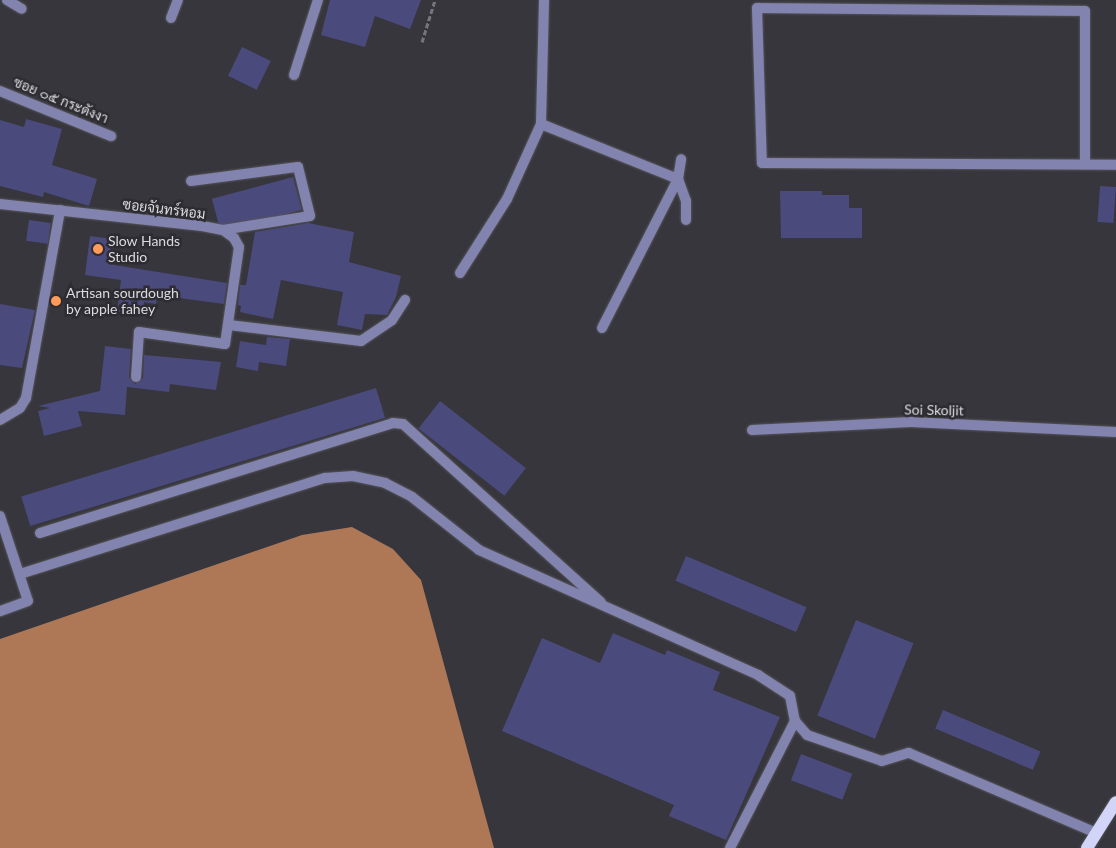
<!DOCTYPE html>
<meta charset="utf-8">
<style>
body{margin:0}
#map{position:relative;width:1116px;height:848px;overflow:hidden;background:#36363c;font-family:Lato,Sarabun,sans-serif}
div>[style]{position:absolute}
.water>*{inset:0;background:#ae7857}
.building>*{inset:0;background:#4b4a7d;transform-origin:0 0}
.path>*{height:3px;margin-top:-1.5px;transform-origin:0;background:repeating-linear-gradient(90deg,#75757a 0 5px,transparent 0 7.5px)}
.roads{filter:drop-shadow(0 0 1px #545459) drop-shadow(0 0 1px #545459)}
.lane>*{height:10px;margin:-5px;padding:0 5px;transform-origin:5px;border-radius:5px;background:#8283ae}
.street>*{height:10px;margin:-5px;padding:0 5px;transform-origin:5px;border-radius:5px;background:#8283ae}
.primary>*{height:12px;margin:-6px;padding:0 6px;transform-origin:6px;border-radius:6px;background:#d3d5f8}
.dots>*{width:14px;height:14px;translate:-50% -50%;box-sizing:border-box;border:2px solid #2c2c32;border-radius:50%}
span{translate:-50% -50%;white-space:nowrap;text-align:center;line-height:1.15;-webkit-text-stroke:5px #2c2c32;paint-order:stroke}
.street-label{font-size:14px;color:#dbdbdf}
.poi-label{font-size:14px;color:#dbdbdf}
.left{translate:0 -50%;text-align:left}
</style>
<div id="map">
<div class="water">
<div style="clip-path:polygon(352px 527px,393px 549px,421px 580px,494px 848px,0 848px,0 639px,302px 535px)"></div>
</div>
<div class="building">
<div style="clip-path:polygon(330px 0,421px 0,410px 29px,375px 16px,365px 47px,321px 35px)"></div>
<div style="left:242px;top:47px;width:32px;height:32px;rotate:26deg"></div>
<div style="clip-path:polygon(26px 119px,62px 129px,52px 165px,97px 179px,89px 206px,44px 192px,43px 197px,0 186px,0 120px,24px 127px)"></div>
<div style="left:293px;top:177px;width:34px;height:84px;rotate:75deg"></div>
<div style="left:1100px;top:186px;width:16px;height:36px;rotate:4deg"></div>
<div style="clip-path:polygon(780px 191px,822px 191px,822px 195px,849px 195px,849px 208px,862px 208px,862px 238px,781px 238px)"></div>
<div style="left:29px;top:220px;width:22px;height:21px;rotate:8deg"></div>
<div style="clip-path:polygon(308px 223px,354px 232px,349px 262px,401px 276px,396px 297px,387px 315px,365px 314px,362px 330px,337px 325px,343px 292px,281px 280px,273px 319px,240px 312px,241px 306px,238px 305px,240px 285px,246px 285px,255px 232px)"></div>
<div style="clip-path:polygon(90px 236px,112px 239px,108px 264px,227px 283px,224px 304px,157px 295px,156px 304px,144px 302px,143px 315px,117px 312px,121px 280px,85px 275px)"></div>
<div style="clip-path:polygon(0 304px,35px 310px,22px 368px,0 365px)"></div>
<div style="clip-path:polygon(267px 337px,290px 339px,286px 366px,259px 362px,258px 371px,236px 367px,240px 341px,266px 345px)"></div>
<div style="clip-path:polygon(105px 346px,131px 349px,129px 377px,135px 384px,143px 378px,144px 355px,221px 362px,216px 390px,170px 384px,169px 392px,127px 387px,125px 415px,78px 411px,82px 426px,44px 436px,38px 411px,50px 408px,38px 406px,100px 391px)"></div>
<div style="left:376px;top:388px;width:31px;height:371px;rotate:73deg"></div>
<div style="left:440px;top:401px;width:109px;height:35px;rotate:38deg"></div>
<div style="left:686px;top:556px;width:131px;height:27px;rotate:23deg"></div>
<div style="left:856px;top:620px;width:62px;height:103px;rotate:22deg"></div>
<div style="clip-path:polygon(613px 633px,665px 655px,667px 650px,720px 672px,713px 690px,780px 717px,726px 840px,669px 816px,674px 805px,502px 731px,542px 638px,600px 663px)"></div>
<div style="left:943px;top:710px;width:106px;height:20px;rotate:23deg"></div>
<div style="left:801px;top:754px;width:55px;height:28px;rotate:21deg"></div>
</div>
<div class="path">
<div style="left:422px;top:42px;width:44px;rotate:-72.8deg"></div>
</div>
<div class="roads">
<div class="lane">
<div style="left:7px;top:0;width:17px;rotate:31deg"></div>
<div style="left:191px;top:181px;width:108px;rotate:-7.5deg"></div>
<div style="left:298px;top:167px;width:50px;rotate:76.2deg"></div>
<div style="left:310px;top:216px;width:88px;rotate:170.9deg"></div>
<div style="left:752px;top:430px;width:159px;rotate:-2.9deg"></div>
<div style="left:911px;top:422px;width:205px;rotate:2.8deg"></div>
<div style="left:0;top:516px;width:89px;rotate:71.8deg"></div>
<div style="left:28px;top:601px;width:30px;rotate:160deg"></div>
<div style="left:730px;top:848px;width:143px;rotate:-62.9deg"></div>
</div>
<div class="street">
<div style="left:171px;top:18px;width:19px;rotate:-69deg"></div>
<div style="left:294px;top:75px;width:79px;rotate:-72.3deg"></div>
<div style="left:0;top:91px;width:120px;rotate:22.1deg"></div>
<div style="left:541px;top:124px;width:148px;rotate:21.9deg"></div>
<div style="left:678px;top:179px;width:23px;rotate:70deg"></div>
<div style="left:686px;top:201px;width:19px;rotate:90deg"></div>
<div style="left:1085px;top:163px;width:152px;rotate:-90deg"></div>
<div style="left:1085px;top:11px;width:328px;rotate:-179.5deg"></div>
<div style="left:757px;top:8px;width:155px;rotate:88.2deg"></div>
<div style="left:762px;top:163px;width:354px;rotate:0.3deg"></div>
<div style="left:0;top:204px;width:203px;rotate:6.2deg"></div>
<div style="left:202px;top:226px;width:21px;rotate:11deg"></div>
<div style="left:223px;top:230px;width:14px;rotate:36deg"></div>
<div style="left:234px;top:238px;width:10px;rotate:61deg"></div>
<div style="left:239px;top:247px;width:98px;rotate:98.2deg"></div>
<div style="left:225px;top:344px;width:87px;rotate:-172.1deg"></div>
<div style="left:139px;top:332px;width:45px;rotate:93.8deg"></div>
<div style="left:460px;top:273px;width:88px;rotate:-57.6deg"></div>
<div style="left:507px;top:199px;width:82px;rotate:-65.6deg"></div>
<div style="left:541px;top:124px;width:124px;rotate:-88.6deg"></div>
<div style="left:229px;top:325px;width:133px;rotate:6.9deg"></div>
<div style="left:361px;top:341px;width:37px;rotate:-34deg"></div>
<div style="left:392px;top:320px;width:24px;rotate:-57deg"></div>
<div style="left:602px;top:328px;width:167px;rotate:-63deg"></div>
<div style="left:678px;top:179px;width:20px;rotate:-81deg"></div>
<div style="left:0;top:420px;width:23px;rotate:-31deg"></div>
<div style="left:20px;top:408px;width:12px;rotate:-59deg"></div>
<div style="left:26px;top:398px;width:191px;rotate:-79.7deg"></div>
<div style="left:40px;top:533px;width:370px;rotate:-17.3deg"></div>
<div style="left:393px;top:423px;width:10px;rotate:6deg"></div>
<div style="left:403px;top:424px;width:266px;rotate:42deg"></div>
<div style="left:20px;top:574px;width:320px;rotate:-17.5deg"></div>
<div style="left:325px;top:478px;width:28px;rotate:-4deg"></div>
<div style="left:353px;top:476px;width:33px;rotate:12deg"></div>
<div style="left:385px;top:483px;width:30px;rotate:27deg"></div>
<div style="left:412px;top:497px;width:85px;rotate:38.3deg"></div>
<div style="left:479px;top:550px;width:306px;rotate:24.1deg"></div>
<div style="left:758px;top:675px;width:38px;rotate:33deg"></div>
<div style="left:790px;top:696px;width:25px;rotate:79deg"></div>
<div style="left:795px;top:721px;width:18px;rotate:49deg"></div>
<div style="left:807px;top:735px;width:79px;rotate:19.1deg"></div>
<div style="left:882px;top:761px;width:28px;rotate:-17deg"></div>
<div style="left:909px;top:753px;width:204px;rotate:23.1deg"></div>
</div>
<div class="primary">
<div style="left:1087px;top:848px;width:54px;rotate:-57.8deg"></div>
</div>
</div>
<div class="dots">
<div style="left:98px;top:249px;background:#ff9b5a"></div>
<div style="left:56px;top:301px;background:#ff9b5a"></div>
</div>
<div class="street-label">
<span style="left:61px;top:100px;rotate:22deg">ซอย ๐๕ กระดังงา</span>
<span style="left:164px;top:209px;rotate:7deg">ซอยจันทร์หอม</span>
<span style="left:934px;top:410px;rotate:1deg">Soi Skoljit</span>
</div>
<div class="poi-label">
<span class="left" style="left:108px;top:249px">Slow Hands<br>Studio</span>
<span class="left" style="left:66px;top:301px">Artisan sourdough<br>by apple fahey</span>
</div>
</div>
